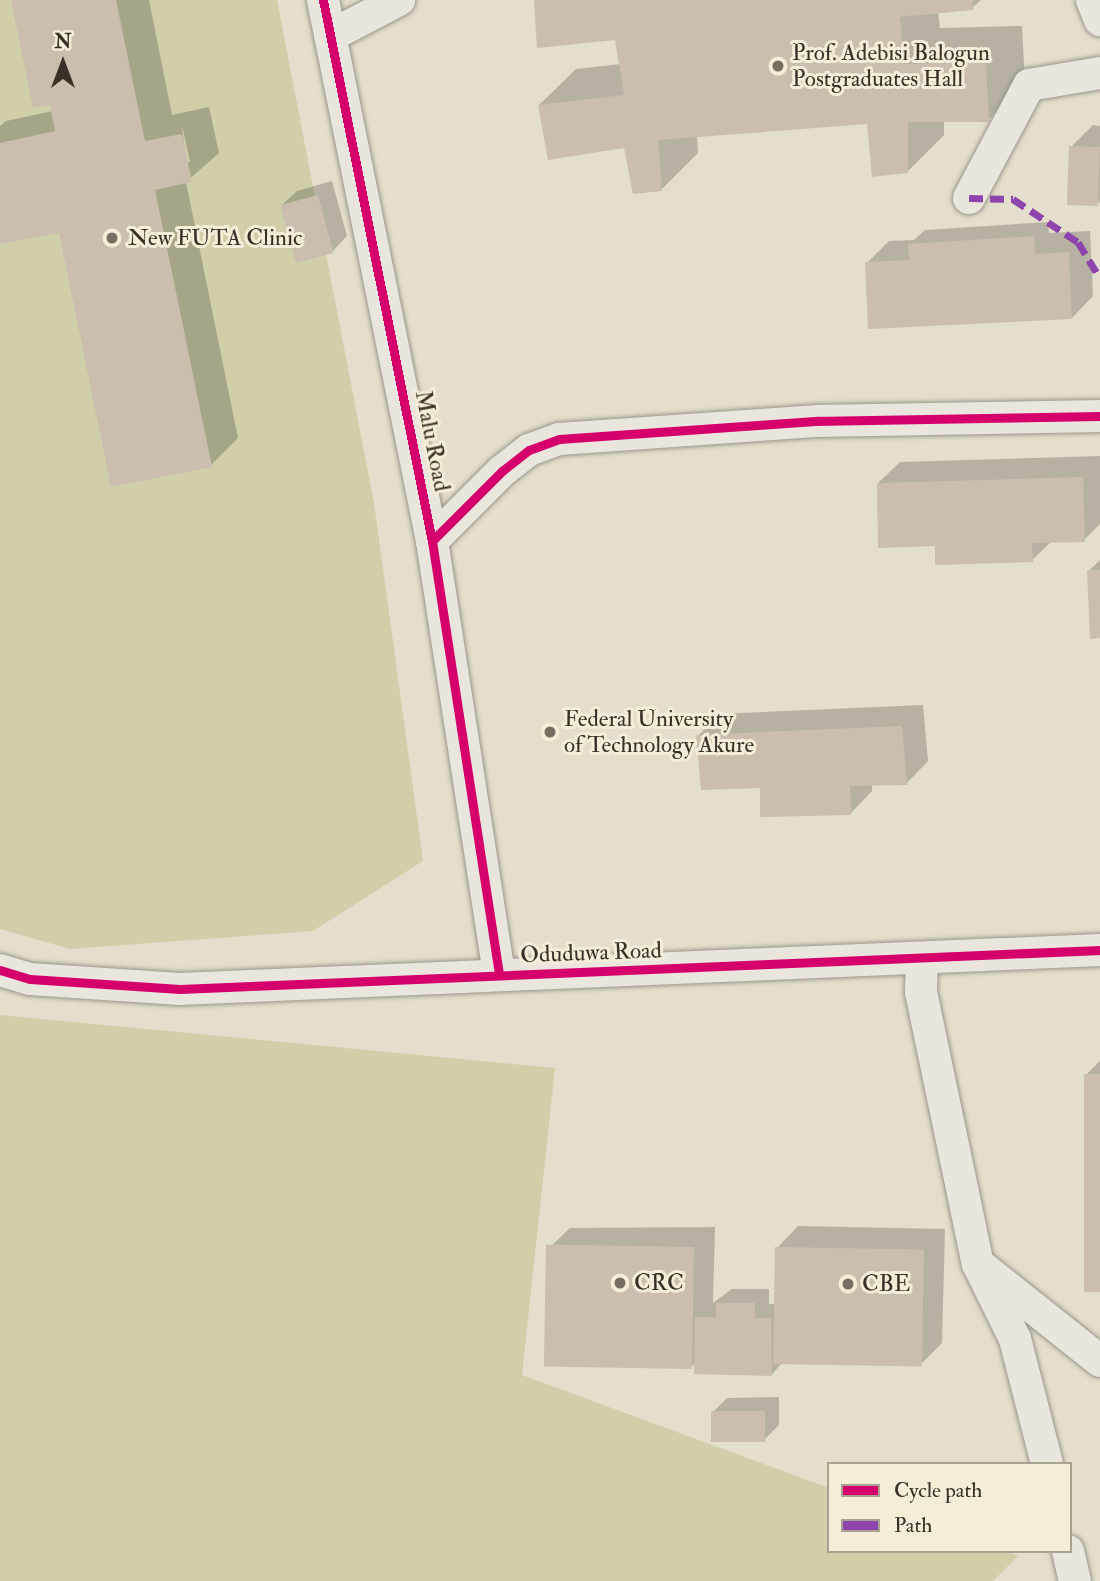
<!DOCTYPE html>
<style>
body{margin:0}
#map{position:relative;width:1100px;height:1581px;overflow:hidden;background:#e4decc;font-family:"IM FELL Double Pica",serif}
div>[style]{position:absolute}
.green>*{inset:0;background:#d0cfaa}
.shadow>*{inset:0;background:#0003}
.building>*{inset:0;background:#cbbeae;transform-origin:0 0}
.roads{filter:drop-shadow(0 0 2px #9a968b) drop-shadow(0 0 2px #9a968b)}
.street>*{height:32px;margin:-16px;padding:0 16px;transform-origin:16px;border-radius:16px;background:#eae6dd}
.quiet>*{height:7px;margin-top:-3.5px;transform-origin:0;background:repeating-linear-gradient(90deg,#8e44ad 0 14px,transparent 0 21px)}
.cycleway>*{height:9px;margin:-4.5px;padding:0 4.5px;transform-origin:4.5px;border-radius:4.5px;background:#d6006c}
.dots>*{width:19px;height:19px;translate:-50% -50%;box-sizing:border-box;border:4px solid #f4edd7;border-radius:50%}
span{translate:-50% -50%;white-space:nowrap;text-align:center;line-height:1.15;-webkit-text-stroke:6px #f4edd7;paint-order:stroke}
.poi-label{font-size:23px;color:#393127}
.left{translate:0 -50%;text-align:left}
.street-label{font-size:23px;color:#393127}
.legend{position:absolute;left:827px;top:1462px;width:245px;height:91px;box-sizing:border-box;background:#f4edd7;border:2px solid #a9a291;margin:0;padding:9px 12px;list-style:none;font-size:21px;color:#393127}
.legend li{display:flex;align-items:center;gap:14px;height:35px}
.legend b{width:35px;border:2px solid #a9a291}
.north{position:absolute;left:28px;top:28px;width:70px;height:70px;-webkit-text-stroke:5px #f4edd7;paint-order:stroke;rotate:0deg;font-size:19px;font-weight:700;line-height:28px;text-align:center;color:#393127}
.north::after{content:'';display:block;margin:auto;width:24px;height:32px;background:#393127;clip-path:polygon(50% 0,100% 100%,50% 72%,0 100%)}
</style>
<div id="map">
<div class="green">
<div style="clip-path:polygon(0 0,277px 0,374px 503px,423px 861px,313px 931px,70px 949px,0 929px)"></div>
<div style="clip-path:polygon(0 1015px,555px 1068px,522px 1375px,829px 1488px,829px 1551px,1006px 1551px,1018px 1556px,993px 1581px,0 1581px)"></div>
</div>
<div class="shadow">
<div style="clip-path:polygon(evenodd,13px 0,149px 0,172px 115px,209px 107px,219px 153px,186px 182px,238px 438px,211px 465px,60px 230px,0 243px,0 126px,6px 121px,53px 111px,13px 0,182px 125px,190px 162px,186px 162px,182px 125px)"></div>
<div style="clip-path:polygon(536px 0,981px 0,972px 8px,938px 11px,940px 28px,1022px 26px,1025px 84px,988px 120px,944px 120px,944px 135px,907px 172px,868px 122px,697px 135px,698px 153px,662px 189px,626px 146px,539px 105px,576px 69px,621px 64px,617px 38px)"></div>
<div style="clip-path:polygon(1093px 125px,1100px 126px,1100px 204px,1071px 147px)"></div>
<div style="clip-path:polygon(332px 181px,347px 236px,333px 251px,282px 205px,297px 191px)"></div>
<div style="clip-path:polygon(1048px 222px,1049px 233px,1090px 231px,1093px 296px,1072px 318px,867px 263px,889px 241px,914px 240px,925px 230px)"></div>
<div style="clip-path:polygon(1100px 456px,1100px 524px,1084px 540px,1052px 541px,1032px 560px,878px 483px,900px 462px)"></div>
<div style="clip-path:polygon(1100px 560px,1100px 636px,1089px 571px)"></div>
<div style="clip-path:polygon(923px 705px,928px 761px,907px 783px,872px 784px,872px 791px,851px 813px,762px 787px,698px 736px,719px 714px)"></div>
<div style="clip-path:polygon(1100px 1061px,1100px 1290px,1086px 1075px)"></div>
<div style="clip-path:polygon(798px 1226px,945px 1229px,942px 1343px,920px 1365px,783px 1362px,772px 1374px,696px 1362px,691px 1367px,548px 1249px,570px 1228px,715px 1227px,713px 1303px,732px 1289px,769px 1289px,769px 1304px,777px 1304px,777px 1248px)"></div>
<div style="clip-path:polygon(779px 1397px,779px 1425px,764px 1440px,713px 1412px,727px 1398px)"></div>
</div>
<div class="building">
<div style="clip-path:polygon(11px 0,116px 0,145px 141px,182px 134px,192px 182px,155px 190px,212px 467px,111px 487px,59px 233px,0 244px,0 143px,55px 131px,50px 105px,33px 108px)"></div>
<div style="clip-path:polygon(534px 0,973px 0,973px 10px,900px 17px,904px 64px,986px 62px,989px 122px,908px 122px,908px 173px,872px 177px,867px 124px,658px 140px,662px 191px,633px 194px,624px 148px,548px 160px,538px 105px,624px 95px,615px 40px,537px 48px)"></div>
<div style="left:1069px;top:146px;width:31px;height:59px;rotate:2deg"></div>
<div style="left:318px;top:195px;width:60px;height:39px;rotate:75deg"></div>
<div style="clip-path:polygon(1034px 236px,1035px 254px,1069px 252px,1072px 319px,868px 329px,865px 262px,909px 260px,908px 244px)"></div>
<div style="clip-path:polygon(1083px 477px,1085px 542px,1032px 543px,1033px 562px,935px 565px,935px 546px,878px 548px,877px 483px)"></div>
<div style="clip-path:polygon(1087px 570px,1100px 570px,1100px 638px,1090px 639px)"></div>
<div style="clip-path:polygon(902px 726px,907px 785px,850px 786px,851px 815px,760px 817px,760px 788px,701px 790px,696px 735px)"></div>
<div style="left:1084px;top:1074px;width:16px;height:218px"></div>
<div style="left:694px;top:1247px;width:122px;height:148px;rotate:91deg"></div>
<div style="left:775px;top:1247px;width:149px;height:117px;rotate:1deg"></div>
<div style="clip-path:polygon(716px 1303px,755px 1303px,755px 1318px,771px 1318px,772px 1376px,694px 1374px,695px 1317px,716px 1317px)"></div>
<div style="left:765px;top:1411px;width:31px;height:54px;rotate:90deg"></div>
</div>
<div class="roads">
<div class="street">
<div style="left:323px;top:0;width:552px;rotate:78.61deg"></div>
<div style="left:432px;top:541px;width:439px;rotate:81.2deg"></div>
<div style="left:1092px;top:0;width:22px;rotate:68deg"></div>
<div style="left:330px;top:36px;width:78px;rotate:-27.6deg"></div>
<div style="left:969px;top:198px;width:128px;rotate:-62deg"></div>
<div style="left:1029px;top:85px;width:72px;rotate:-9.6deg"></div>
<div style="left:432px;top:541px;width:99px;rotate:-45deg"></div>
<div style="left:502px;top:471px;width:34px;rotate:-38deg"></div>
<div style="left:529px;top:450px;width:32px;rotate:-20deg"></div>
<div style="left:559px;top:439px;width:260px;rotate:-4deg"></div>
<div style="left:818px;top:421px;width:282px;rotate:-1deg"></div>
<div style="left:922px;top:961px;width:31px;rotate:92deg"></div>
<div style="left:921px;top:992px;width:278px;rotate:78.2deg"></div>
<div style="left:978px;top:1264px;width:84px;rotate:63.7deg"></div>
<div style="left:1015px;top:1339px;width:129px;rotate:75.6deg"></div>
<div style="left:0;top:970px;width:31px;rotate:17deg"></div>
<div style="left:30px;top:979px;width:150px;rotate:3.8deg"></div>
<div style="left:180px;top:989px;width:921px;rotate:-2.43deg"></div>
<div style="left:982px;top:1267px;width:151px;rotate:38.5deg"></div>
<div style="left:1068px;top:1551px;width:31px;rotate:77deg"></div>
</div>
</div>
<div class="quiet">
<div style="left:969px;top:198px;width:44px;rotate:1.3deg"></div>
<div style="left:1013px;top:199px;width:78px;rotate:33.5deg"></div>
<div style="left:1078px;top:242px;width:42px;rotate:58.6deg"></div>
</div>
<div class="cycleway">
<div style="left:323px;top:0;width:552px;rotate:78.61deg"></div>
<div style="left:432px;top:541px;width:439px;rotate:81.2deg"></div>
<div style="left:432px;top:541px;width:99px;rotate:-45deg"></div>
<div style="left:502px;top:471px;width:34px;rotate:-38deg"></div>
<div style="left:529px;top:450px;width:32px;rotate:-20deg"></div>
<div style="left:559px;top:439px;width:260px;rotate:-4deg"></div>
<div style="left:818px;top:421px;width:282px;rotate:-1deg"></div>
<div style="left:0;top:970px;width:31px;rotate:17deg"></div>
<div style="left:30px;top:979px;width:150px;rotate:3.8deg"></div>
<div style="left:180px;top:989px;width:921px;rotate:-2.43deg"></div>
</div>
<div class="dots">
<div style="left:778px;top:66px;background:#756e61"></div>
<div style="left:112px;top:238px;background:#756e61"></div>
<div style="left:550px;top:732px;background:#756e61"></div>
<div style="left:620px;top:1283px;background:#756e61"></div>
<div style="left:848px;top:1284px;background:#756e61"></div>
</div>
<div class="poi-label">
<span class="left" style="left:792px;top:66px">Prof. Adebisi Balogun<br>Postgraduates Hall</span>
<span class="left" style="left:128px;top:238px">New FUTA Clinic</span>
<span class="left" style="left:564px;top:732px">Federal University<br>of Technology Akure</span>
<span class="left" style="left:634px;top:1283px">CRC</span>
<span class="left" style="left:862px;top:1284px">CBE</span>
</div>
<div class="street-label">
<span style="left:432px;top:441px;rotate:79deg">Malu Road</span>
<span style="left:591px;top:953px;rotate:-2deg">Oduduwa Road</span>
</div>
<ul class="legend">
<li><b style="height:9px;background:#d6006c"></b>Cycle path</li>
<li><b style="height:9px;background:#8e44ad"></b>Path</li>
</ul>
<div class="north">N</div>
</div>
